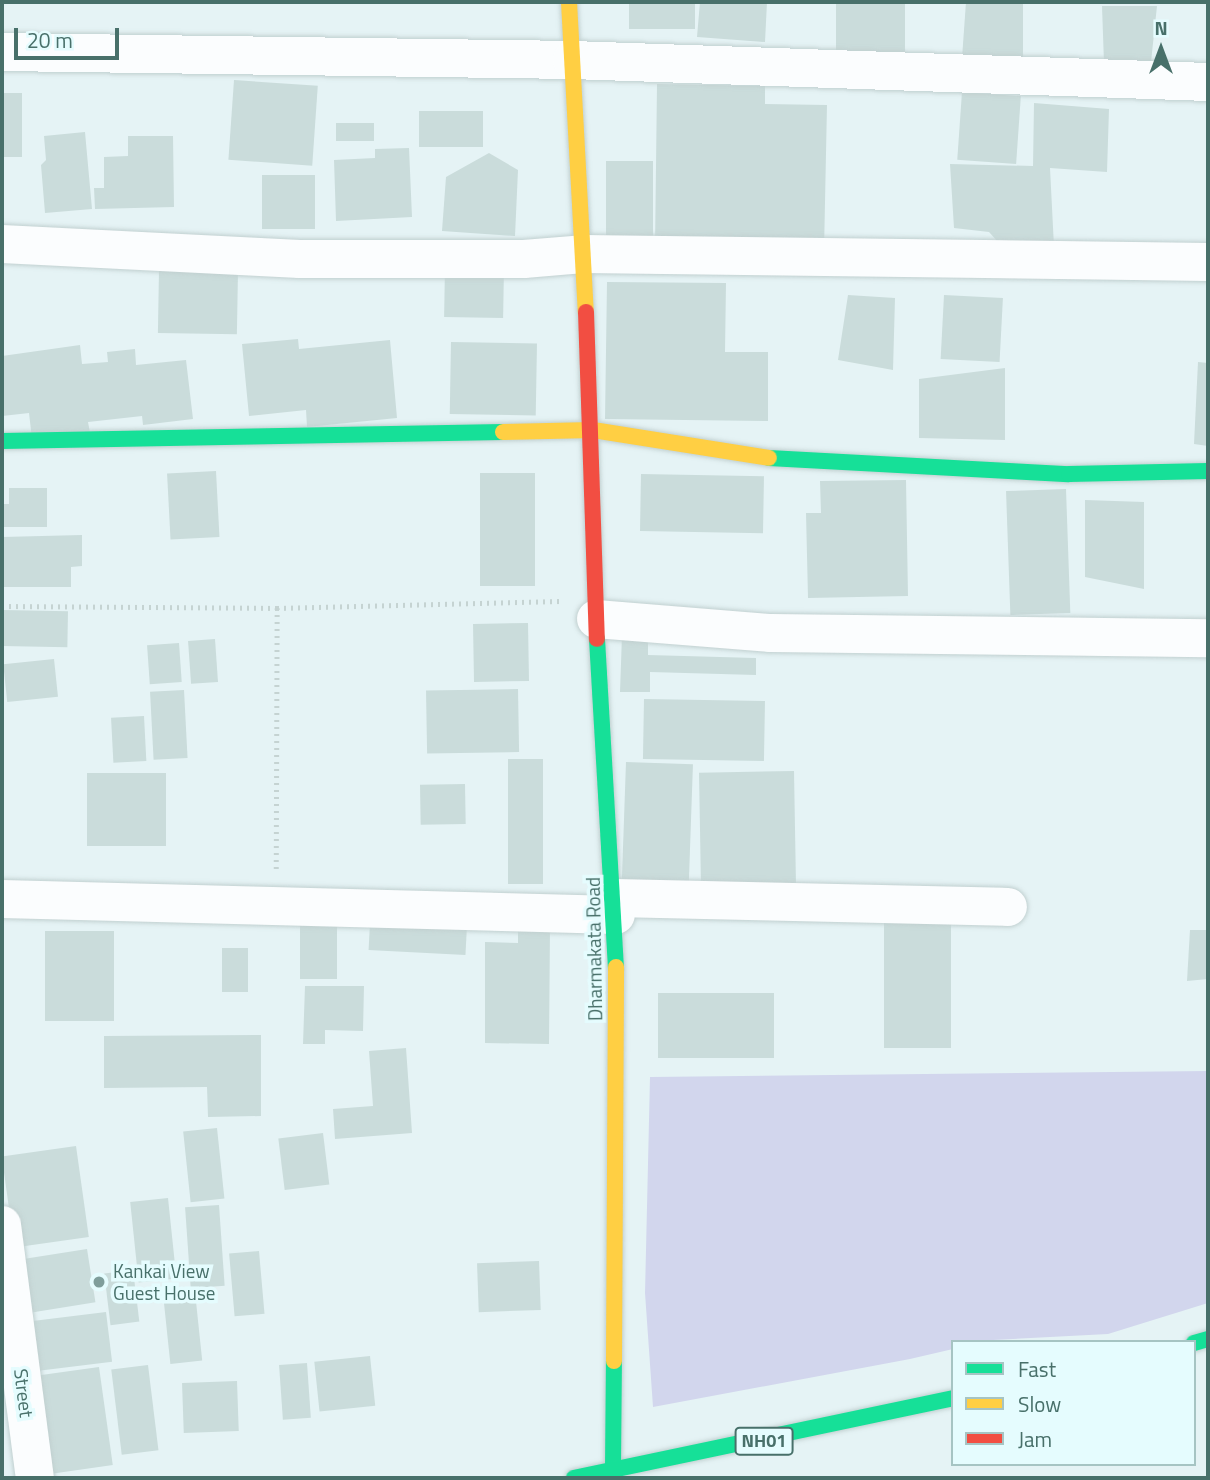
<!DOCTYPE html>
<style>
body{margin:0}
#map{position:relative;width:1210px;height:1480px;overflow:hidden;background:#e5f3f5;font-family:"Titillium Web",sans-serif}
div>[style]{position:absolute}
.green>*{inset:0;background:#d2d6ed}
.building>*{inset:0;background:#cadcdb;transform-origin:0 0}
.path>*{height:4.5px;margin-top:-2.25px;transform-origin:0;background:repeating-linear-gradient(90deg,#c5d3d2 0 2px,transparent 0 7px)}
.roads{filter:drop-shadow(0 0 2px #c1d0d0) drop-shadow(0 0 2px #c1d0d0)}
.street>*{height:38px;margin:-19px;padding:0 19px;transform-origin:19px;border-radius:19px;background:#fbfdfe}
.fast>*{height:16px;margin:-8px;padding:0 8px;transform-origin:8px;border-radius:8px;background:#16e098}
.slow>*{height:16px;margin:-8px;padding:0 8px;transform-origin:8px;border-radius:8px;background:#ffcf43}
.jam>*{height:16px;margin:-8px;padding:0 8px;transform-origin:8px;border-radius:8px;background:#f24e42}
.dots>*{width:19px;height:19px;translate:-50% -50%;box-sizing:border-box;border:4px solid #e5fcfe;border-radius:50%}
span{translate:-50% -50%;white-space:nowrap;text-align:center;line-height:1.15;-webkit-text-stroke:7px #e5fcfe;paint-order:stroke}
.shield-label span{padding:2px 5px;background:#e5fcfe;border:2px solid;border-radius:5px;-webkit-text-stroke-width:0}
.shield-label{font-size:18px;color:#48706a;font-weight:700}
.street-label{font-size:19px;color:#48706a}
.poi-label{font-size:19px;color:#48706a}
.left{translate:0 -50%;text-align:left}
.frame{position:absolute;inset:0;border:4px solid #48706a;pointer-events:none}
.legend{position:absolute;left:951px;top:1340px;width:245px;height:126px;box-sizing:border-box;background:#e5fcfe;border:2px solid #a6c4c3;margin:0;padding:9px 12px;list-style:none;font-size:21px;color:#48706a}
.legend li{display:flex;align-items:center;gap:14px;height:35px}
.legend b{width:35px;border:2px solid #a6c4c3}
.north{position:absolute;left:1126px;top:14px;width:70px;height:70px;-webkit-text-stroke:5px #e5fcfe;paint-order:stroke;rotate:0deg;font-size:19px;font-weight:700;line-height:28px;text-align:center;color:#48706a}
.north::after{content:'';display:block;margin:auto;width:24px;height:32px;background:#48706a;clip-path:polygon(50% 0,100% 100%,50% 72%,0 100%)}
.scale{position:absolute;left:14px;top:28px;width:105px;height:32px;box-sizing:border-box;border:4px solid #48706a;border-top:0;padding-left:9px;font-size:21px;line-height:24px;white-space:nowrap;color:#48706a;-webkit-text-stroke:5px #e5fcfe;paint-order:stroke}
</style>
<div id="map">
<div class="green">
<div style="clip-path:polygon(1208px 1071px,1208px 1303px,1108px 1334px,953px 1342px,953px 1349px,910px 1359px,653px 1407px,645px 1293px,650px 1077px)"></div>
</div>
<div class="building">
<div style="left:629px;top:2px;width:66px;height:27px"></div>
<div style="clip-path:polygon(700px 2px,767px 2px,765px 42px,697px 37px)"></div>
<div style="left:836px;top:2px;width:69px;height:52px"></div>
<div style="clip-path:polygon(966px 2px,1023px 2px,1023px 64px,962px 58px)"></div>
<div style="clip-path:polygon(1102px 6px,1157px 6px,1151px 62px,1104px 63px)"></div>
<div style="left:234px;top:80px;width:84px;height:80px;rotate:4deg"></div>
<div style="clip-path:polygon(657px 84px,765px 86px,765px 104px,827px 105px,824px 251px,655px 248px)"></div>
<div style="left:962px;top:92px;width:59px;height:68px;rotate:4deg"></div>
<div style="left:2px;top:93px;width:20px;height:64px"></div>
<div style="clip-path:polygon(1034px 103px,1109px 109px,1107px 172px,1050px 168px,1054px 247px,999px 243px,989px 232px,954px 228px,950px 164px,1033px 166px)"></div>
<div style="left:419px;top:111px;width:64px;height:36px"></div>
<div style="left:374px;top:123px;width:18px;height:38px;rotate:90deg"></div>
<div style="clip-path:polygon(85px 132px,92px 209px,45px 213px,41px 165px,46px 160px,44px 136px)"></div>
<div style="clip-path:polygon(128px 136px,173px 136px,174px 207px,95px 209px,94px 188px,104px 188px,104px 157px,128px 156px)"></div>
<div style="clip-path:polygon(409px 148px,412px 217px,336px 221px,334px 160px,375px 158px,375px 149px)"></div>
<div style="clip-path:polygon(489px 153px,518px 170px,515px 236px,442px 231px,446px 177px)"></div>
<div style="left:606px;top:161px;width:47px;height:86px"></div>
<div style="left:315px;top:175px;width:54px;height:53px;rotate:90deg"></div>
<div style="left:445px;top:266px;width:59px;height:51px;rotate:1deg"></div>
<div style="left:159px;top:270px;width:79px;height:63px;rotate:1deg"></div>
<div style="clip-path:polygon(607px 282px,726px 283px,725px 352px,768px 352px,768px 421px,605px 419px)"></div>
<div style="clip-path:polygon(848px 295px,895px 298px,893px 370px,838px 360px)"></div>
<div style="left:944px;top:295px;width:59px;height:64px;rotate:3deg"></div>
<div style="clip-path:polygon(298px 339px,299px 349px,390px 340px,397px 418px,307px 427px,306px 410px,249px 416px,242px 344px)"></div>
<div style="left:451px;top:342px;width:86px;height:72px;rotate:1deg"></div>
<div style="clip-path:polygon(80px 345px,82px 364px,108px 362px,107px 352px,135px 349px,136px 365px,186px 360px,193px 419px,143px 425px,142px 416px,88px 422px,90px 433px,32px 439px,29px 413px,2px 416px,2px 356px)"></div>
<div style="clip-path:polygon(1198px 362px,1208px 363px,1208px 446px,1194px 444px)"></div>
<div style="clip-path:polygon(1005px 368px,1005px 440px,919px 438px,919px 379px)"></div>
<div style="left:216px;top:471px;width:66px;height:49px;rotate:87deg"></div>
<div style="left:480px;top:473px;width:55px;height:113px"></div>
<div style="left:641px;top:474px;width:123px;height:57px;rotate:1deg"></div>
<div style="clip-path:polygon(906px 480px,908px 596px,808px 598px,806px 513px,821px 513px,820px 481px)"></div>
<div style="clip-path:polygon(9px 488px,47px 488px,47px 527px,2px 527px,2px 504px,9px 504px)"></div>
<div style="left:1066px;top:489px;width:124px;height:60px;rotate:88deg"></div>
<div style="clip-path:polygon(1085px 500px,1144px 502px,1144px 589px,1085px 577px)"></div>
<div style="clip-path:polygon(82px 535px,82px 566px,71px 567px,71px 587px,4px 587px,2px 537px)"></div>
<div style="left:3px;top:610px;width:65px;height:36px;rotate:1deg"></div>
<div style="left:528px;top:623px;width:58px;height:55px;rotate:89deg"></div>
<div style="clip-path:polygon(622px 635px,648px 636px,648px 655px,756px 658px,756px 675px,650px 672px,650px 692px,620px 692px)"></div>
<div style="left:215px;top:639px;width:43px;height:27px;rotate:86deg"></div>
<div style="left:179px;top:643px;width:39px;height:32px;rotate:86deg"></div>
<div style="left:54px;top:659px;width:38px;height:51px;rotate:84deg"></div>
<div style="left:518px;top:689px;width:63px;height:92px;rotate:89deg"></div>
<div style="left:184px;top:690px;width:68px;height:34px;rotate:87deg"></div>
<div style="left:644px;top:699px;width:121px;height:60px;rotate:1deg"></div>
<div style="left:144px;top:716px;width:45px;height:33px;rotate:87deg"></div>
<div style="left:508px;top:759px;width:35px;height:125px"></div>
<div style="left:626px;top:762px;width:67px;height:125px;rotate:2deg"></div>
<div style="left:794px;top:771px;width:117px;height:95px;rotate:89deg"></div>
<div style="left:87px;top:773px;width:79px;height:73px"></div>
<div style="left:465px;top:784px;width:40px;height:45px;rotate:89deg"></div>
<div style="left:884px;top:920px;width:67px;height:128px"></div>
<div style="left:370px;top:923px;width:97px;height:27px;rotate:3deg"></div>
<div style="left:300px;top:924px;width:37px;height:55px"></div>
<div style="clip-path:polygon(518px 928px,550px 928px,549px 1044px,485px 1043px,485px 942px,518px 943px)"></div>
<div style="clip-path:polygon(1190px 930px,1208px 930px,1208px 979px,1187px 981px)"></div>
<div style="left:45px;top:931px;width:69px;height:90px"></div>
<div style="left:222px;top:948px;width:26px;height:44px"></div>
<div style="clip-path:polygon(305px 986px,364px 986px,363px 1031px,325px 1030px,325px 1044px,303px 1044px)"></div>
<div style="left:658px;top:993px;width:116px;height:65px"></div>
<div style="clip-path:polygon(261px 1035px,261px 1116px,208px 1117px,207px 1087px,104px 1088px,104px 1036px)"></div>
<div style="clip-path:polygon(406px 1048px,412px 1133px,335px 1139px,333px 1109px,373px 1106px,369px 1051px)"></div>
<div style="left:217px;top:1128px;width:71px;height:34px;rotate:84deg"></div>
<div style="left:323px;top:1133px;width:52px;height:45px;rotate:83deg"></div>
<div style="left:76px;top:1146px;width:92px;height:75px;rotate:82deg"></div>
<div style="left:168px;top:1198px;width:81px;height:38px;rotate:84deg"></div>
<div style="left:219px;top:1205px;width:81px;height:34px;rotate:86deg"></div>
<div style="left:87px;top:1249px;width:54px;height:74px;rotate:81deg"></div>
<div style="left:259px;top:1251px;width:63px;height:30px;rotate:85deg"></div>
<div style="left:539px;top:1261px;width:49px;height:62px;rotate:88deg"></div>
<div style="left:133px;top:1270px;width:52px;height:29px;rotate:83deg"></div>
<div style="left:195px;top:1292px;width:69px;height:32px;rotate:84deg"></div>
<div style="left:106px;top:1312px;width:50px;height:80px;rotate:83deg"></div>
<div style="left:370px;top:1356px;width:50px;height:56px;rotate:84deg"></div>
<div style="left:307px;top:1363px;width:55px;height:28px;rotate:86deg"></div>
<div style="left:148px;top:1365px;width:86px;height:37px;rotate:83deg"></div>
<div style="left:99px;top:1367px;width:99px;height:60px;rotate:82deg"></div>
<div style="left:237px;top:1381px;width:50px;height:55px;rotate:88deg"></div>
</div>
<div class="path">
<div style="left:2px;top:606px;width:275px;rotate:0.4deg"></div>
<div style="left:277px;top:608px;width:284px;rotate:-1.4deg"></div>
<div style="left:276px;top:869px;width:261px;rotate:-89.8deg"></div>
</div>
<div class="roads">
<div class="street">
<div style="left:2px;top:52px;width:570px;rotate:0.8deg"></div>
<div style="left:572px;top:60px;width:636px;rotate:1.98deg"></div>
<div style="left:2px;top:244px;width:298px;rotate:2.9deg"></div>
<div style="left:300px;top:259px;width:224px"></div>
<div style="left:524px;top:259px;width:59px;rotate:-4.8deg"></div>
<div style="left:583px;top:254px;width:625px;rotate:0.73deg"></div>
<div style="left:596px;top:619px;width:176px;rotate:4.6deg"></div>
<div style="left:771px;top:633px;width:437px;rotate:0.7deg"></div>
<div style="left:615px;top:898px;width:393px;rotate:1.3deg"></div>
<div style="left:2px;top:899px;width:614px;rotate:1.49deg"></div>
<div style="left:2px;top:1225px;width:255px;rotate:82.6deg"></div>
</div>
<div class="fast">
<div style="left:2px;top:441px;width:501px;rotate:-1.03deg"></div>
<div style="left:769px;top:458px;width:300px;rotate:3.1deg"></div>
<div style="left:1069px;top:474px;width:139px;rotate:-1.2deg"></div>
<div style="left:597px;top:639px;width:329px;rotate:86.7deg"></div>
<div style="left:1194px;top:1343px;width:15px;rotate:-16deg"></div>
<div style="left:613px;top:1468px;width:107px;rotate:-89.5deg"></div>
<div style="left:574px;top:1478px;width:387px;rotate:-11.9deg"></div>
</div>
<div class="slow">
<div style="left:569px;top:2px;width:310px;rotate:86.9deg"></div>
<div style="left:503px;top:432px;width:90px;rotate:-1.3deg"></div>
<div style="left:593px;top:430px;width:178px;rotate:9deg"></div>
<div style="left:614px;top:1361px;width:394px;rotate:-89.7deg"></div>
</div>
<div class="jam">
<div style="left:586px;top:312px;width:327px;rotate:88.1deg"></div>
</div>
</div>
<div class="dots">
<div style="left:99px;top:1282px;background:#7f9e9b"></div>
</div>
<div class="shield-label">
<span style="left:764px;top:1441px">NH01</span>
</div>
<div class="street-label">
<span style="left:594px;top:949px;rotate:-91deg">Dharmakata Road</span>
<span style="left:24px;top:1393px;rotate:83deg">Street</span>
</div>
<div class="poi-label">
<span class="left" style="left:113px;top:1282px">Kankai View<br>Guest House</span>
</div>
<div class="frame"></div>
<ul class="legend">
<li><b style="height:9px;background:#16e098"></b>Fast</li>
<li><b style="height:9px;background:#ffcf43"></b>Slow</li>
<li><b style="height:9px;background:#f24e42"></b>Jam</li>
</ul>
<div class="north">N</div>
<div class="scale">20 m</div>
</div>
